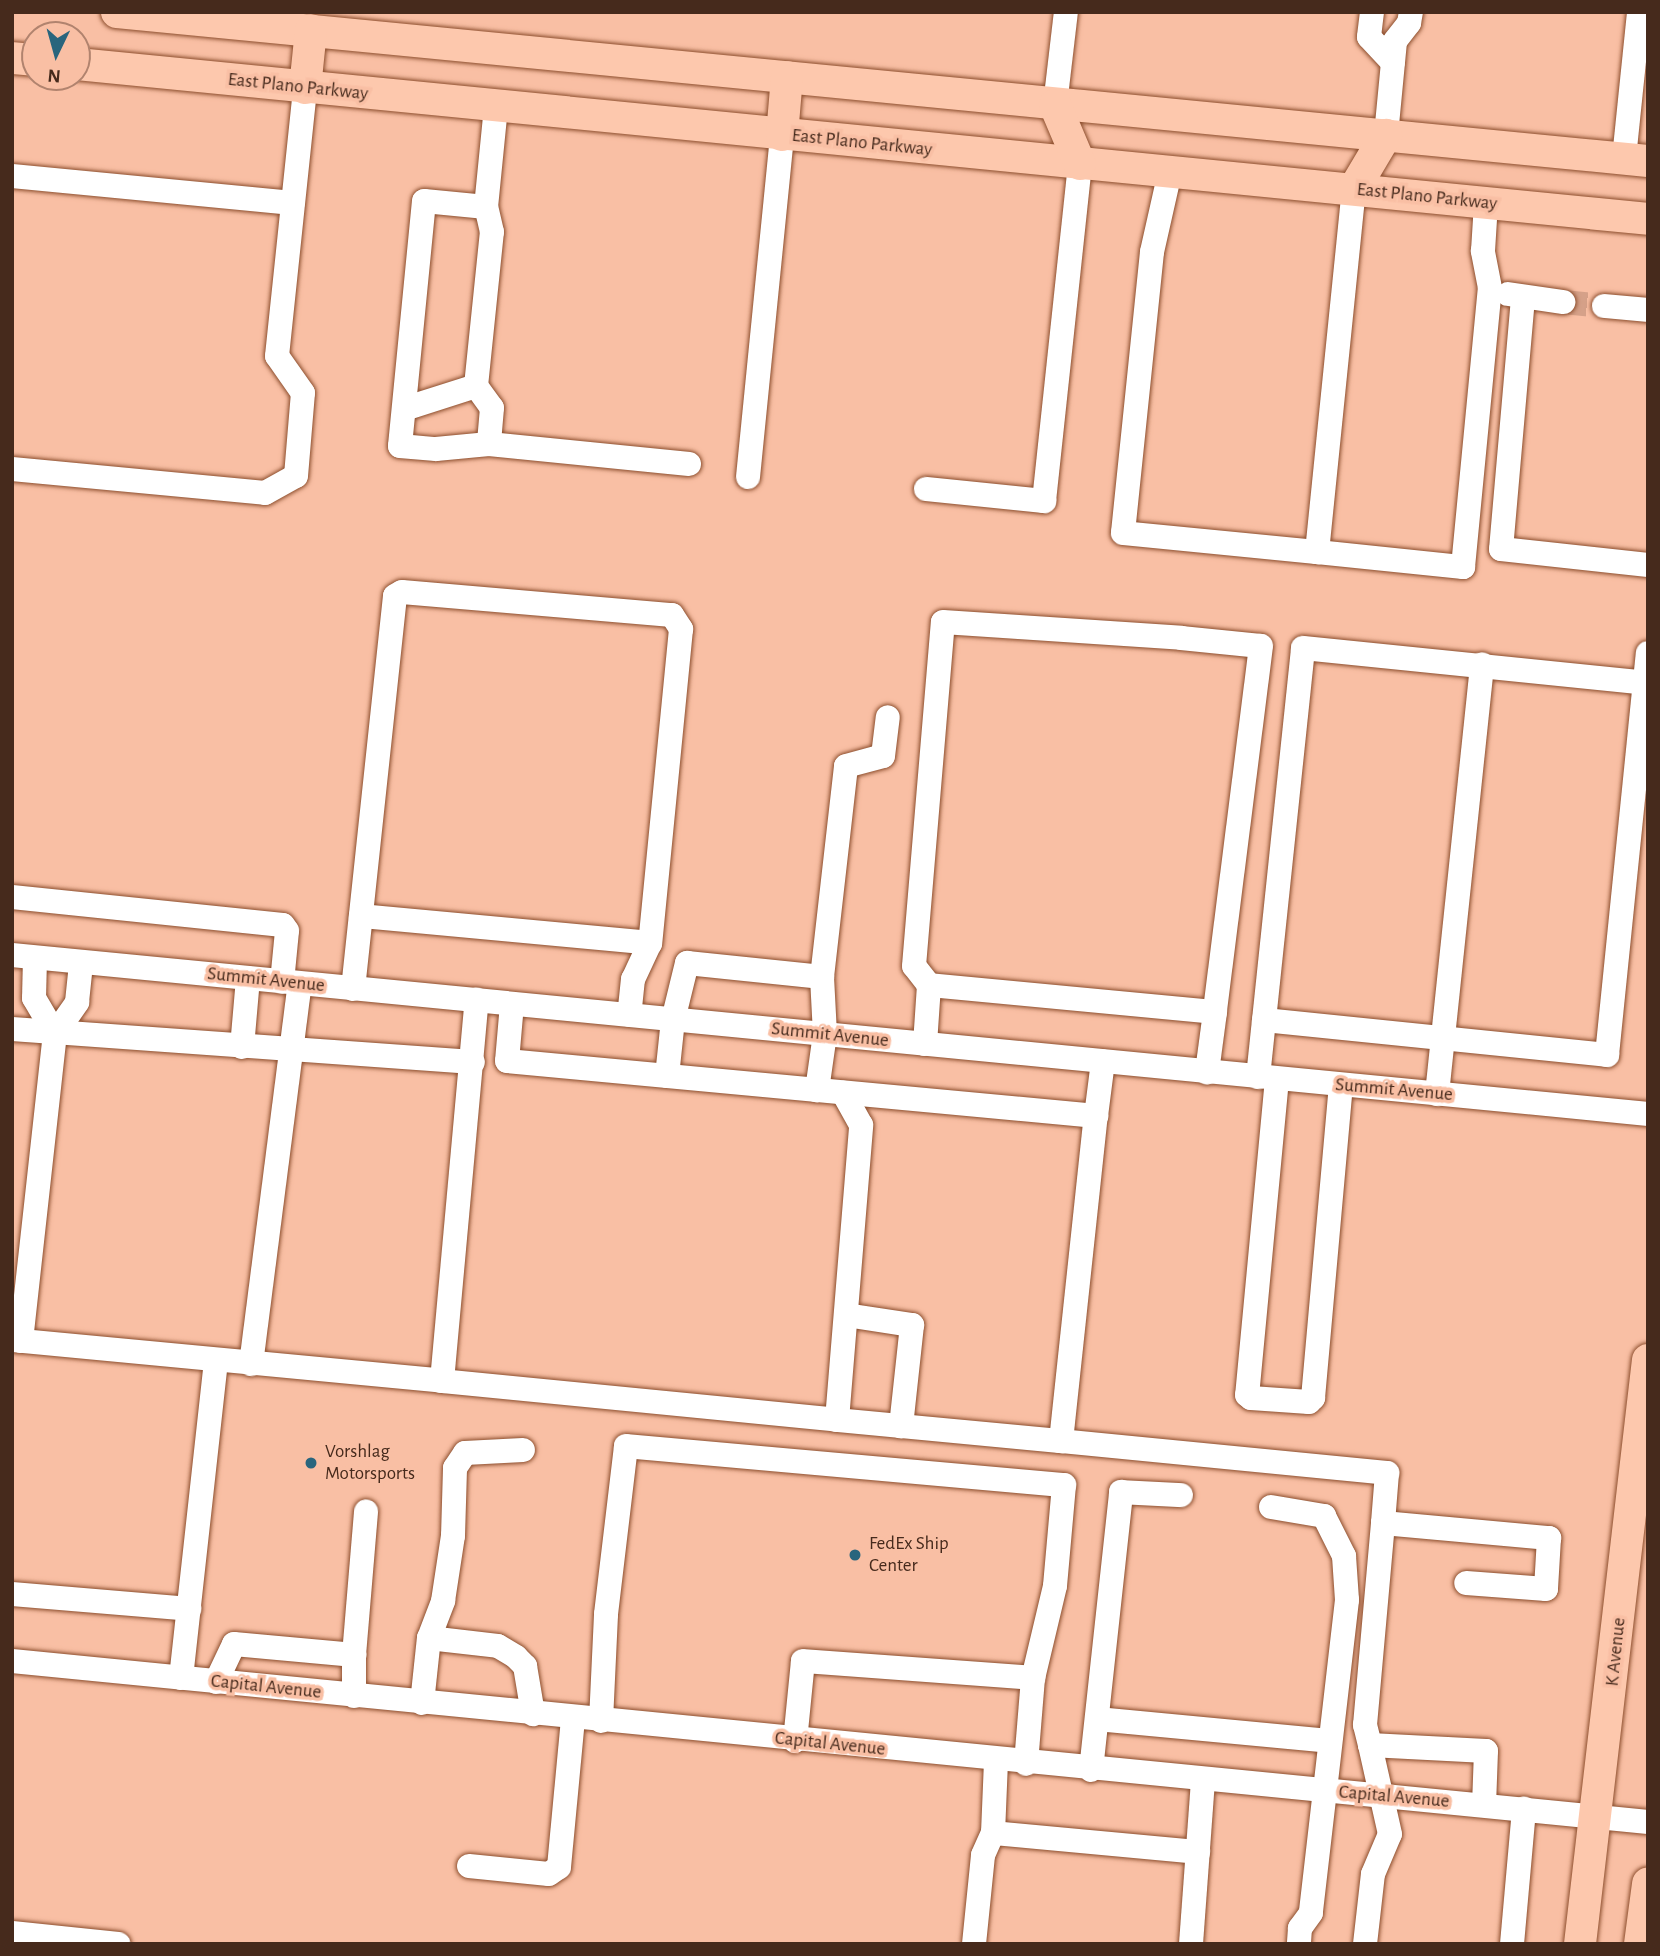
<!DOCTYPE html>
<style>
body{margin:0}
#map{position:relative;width:1660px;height:1956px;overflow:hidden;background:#f9bfa4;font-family:"Alegreya Sans",sans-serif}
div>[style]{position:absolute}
.minor-tunnel>*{height:24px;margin-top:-12px;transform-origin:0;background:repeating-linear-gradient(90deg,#d5a189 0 24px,transparent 0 36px)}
.roads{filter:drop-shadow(0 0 2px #8c4e2d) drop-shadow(0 0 2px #8c4e2d)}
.minor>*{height:24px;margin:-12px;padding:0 12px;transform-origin:12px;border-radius:12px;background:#fff}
.major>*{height:32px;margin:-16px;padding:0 16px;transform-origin:16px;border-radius:16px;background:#fdc8ad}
.dots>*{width:19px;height:19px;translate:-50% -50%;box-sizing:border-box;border:4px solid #f9bfa4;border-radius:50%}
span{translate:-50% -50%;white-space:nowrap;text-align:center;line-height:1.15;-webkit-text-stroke:7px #f9bfa4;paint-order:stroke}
.street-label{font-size:19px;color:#462a1c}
.poi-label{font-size:19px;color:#462a1c}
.left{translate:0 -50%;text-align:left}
.frame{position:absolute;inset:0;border:14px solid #462a1c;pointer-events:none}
.north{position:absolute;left:21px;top:21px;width:70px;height:70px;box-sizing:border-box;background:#f9bfa4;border:2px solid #b1836e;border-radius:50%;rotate:185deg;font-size:19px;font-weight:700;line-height:28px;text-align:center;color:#462a1c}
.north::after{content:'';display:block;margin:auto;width:24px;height:32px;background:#29657d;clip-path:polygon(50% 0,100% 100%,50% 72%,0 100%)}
</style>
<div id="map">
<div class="minor-tunnel">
<div style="left:1563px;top:302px;width:41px;rotate:5.6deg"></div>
</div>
<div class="roads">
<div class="minor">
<div style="left:1372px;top:12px;width:25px;rotate:97deg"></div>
<div style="left:1369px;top:37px;width:35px;rotate:47deg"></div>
<div style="left:1055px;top:105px;width:94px;rotate:-83.3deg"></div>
<div style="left:1386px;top:135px;width:94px;rotate:-84.5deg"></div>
<div style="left:1395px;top:41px;width:23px;rotate:-52deg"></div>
<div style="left:1409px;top:23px;width:11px;rotate:-80deg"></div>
<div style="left:1624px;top:158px;width:147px;rotate:-84.1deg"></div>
<div style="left:1170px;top:172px;width:82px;rotate:102.7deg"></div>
<div style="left:1152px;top:252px;width:282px;rotate:95.9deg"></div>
<div style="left:1123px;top:533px;width:195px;rotate:5.6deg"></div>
<div style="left:1317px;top:552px;width:365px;rotate:-84.2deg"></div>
<div style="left:12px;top:176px;width:282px;rotate:5.5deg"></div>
<div style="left:486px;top:207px;width:62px;rotate:-174.5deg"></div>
<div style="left:424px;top:201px;width:246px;rotate:95.6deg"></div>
<div style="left:400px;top:446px;width:36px;rotate:5deg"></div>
<div style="left:436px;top:449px;width:53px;rotate:-5.4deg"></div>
<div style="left:489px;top:444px;width:201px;rotate:5.7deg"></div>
<div style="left:1508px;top:294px;width:56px;rotate:8.3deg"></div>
<div style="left:1523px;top:298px;width:252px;rotate:95deg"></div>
<div style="left:1501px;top:549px;width:148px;rotate:6.2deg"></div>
<div style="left:1604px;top:306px;width:44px;rotate:5.2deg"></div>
<div style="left:476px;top:386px;width:27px;rotate:54deg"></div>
<div style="left:492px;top:408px;width:36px;rotate:95deg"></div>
<div style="left:404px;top:409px;width:76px;rotate:-17.7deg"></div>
<div style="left:476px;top:386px;width:155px;rotate:-84.1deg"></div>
<div style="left:492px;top:232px;width:26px;rotate:-103deg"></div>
<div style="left:486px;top:207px;width:100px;rotate:-84.3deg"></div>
<div style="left:12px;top:469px;width:254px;rotate:5.4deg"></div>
<div style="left:265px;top:493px;width:35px;rotate:-29deg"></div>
<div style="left:296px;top:476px;width:83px;rotate:-85.2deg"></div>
<div style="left:303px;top:393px;width:45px;rotate:-125.1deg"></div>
<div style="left:277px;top:356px;width:269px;rotate:-84deg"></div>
<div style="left:748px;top:477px;width:344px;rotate:-84.3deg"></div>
<div style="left:926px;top:489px;width:119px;rotate:5.8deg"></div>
<div style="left:1044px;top:501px;width:339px;rotate:-83.9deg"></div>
<div style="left:1317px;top:552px;width:147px;rotate:5.9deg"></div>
<div style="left:1463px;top:567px;width:280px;rotate:-84.5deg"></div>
<div style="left:1490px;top:288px;width:38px;rotate:-101deg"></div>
<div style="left:1483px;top:251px;width:48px;rotate:-86.4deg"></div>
<div style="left:12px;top:897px;width:272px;rotate:5.9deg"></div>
<div style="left:283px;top:925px;width:7px;rotate:56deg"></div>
<div style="left:287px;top:931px;width:51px;rotate:95.6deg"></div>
<div style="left:361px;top:916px;width:290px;rotate:5.3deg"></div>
<div style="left:12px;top:955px;width:1644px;rotate:5.55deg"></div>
<div style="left:35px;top:958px;width:40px;rotate:91.4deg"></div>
<div style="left:34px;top:998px;width:42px;rotate:59.7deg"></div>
<div style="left:822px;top:977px;width:212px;rotate:-83.5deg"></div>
<div style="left:846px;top:766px;width:38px;rotate:-15deg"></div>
<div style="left:883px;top:756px;width:39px;rotate:-83deg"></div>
<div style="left:929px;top:985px;width:24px;rotate:-128deg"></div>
<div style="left:914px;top:966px;width:345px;rotate:-85.2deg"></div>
<div style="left:943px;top:622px;width:239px;rotate:3.8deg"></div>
<div style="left:1181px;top:638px;width:80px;rotate:5.7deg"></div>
<div style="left:1261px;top:646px;width:369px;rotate:97.2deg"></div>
<div style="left:353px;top:989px;width:395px;rotate:-83.9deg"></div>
<div style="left:395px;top:596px;width:8px;rotate:-30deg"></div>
<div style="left:402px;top:592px;width:271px;rotate:4.9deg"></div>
<div style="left:672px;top:615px;width:17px;rotate:57deg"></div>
<div style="left:681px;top:629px;width:316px;rotate:95.6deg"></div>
<div style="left:650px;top:943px;width:40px;rotate:115deg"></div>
<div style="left:633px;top:979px;width:36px;rotate:96deg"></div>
<div style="left:512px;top:1004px;width:57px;rotate:95deg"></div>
<div style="left:507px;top:1061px;width:592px;rotate:5.33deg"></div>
<div style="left:1096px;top:1116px;width:55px;rotate:-82.7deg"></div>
<div style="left:1264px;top:1020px;width:345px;rotate:5.8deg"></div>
<div style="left:1607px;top:1055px;width:404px;rotate:-84.2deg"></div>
<div style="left:12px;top:1029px;width:462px;rotate:4.1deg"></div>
<div style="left:925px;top:1044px;width:59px;rotate:-86.1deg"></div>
<div style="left:929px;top:985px;width:287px;rotate:5.4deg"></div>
<div style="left:1215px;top:1012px;width:61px;rotate:97.6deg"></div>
<div style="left:242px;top:1047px;width:69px;rotate:-85deg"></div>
<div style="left:667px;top:1076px;width:56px;rotate:-83.9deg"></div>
<div style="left:673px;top:1020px;width:59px;rotate:-76.2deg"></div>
<div style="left:687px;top:963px;width:136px;rotate:5.9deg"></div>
<div style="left:822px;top:977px;width:57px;rotate:87deg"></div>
<div style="left:825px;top:1034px;width:57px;rotate:98.1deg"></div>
<div style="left:1258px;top:1077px;width:431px;rotate:-84deg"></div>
<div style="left:1303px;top:648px;width:347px;rotate:5.8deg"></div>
<div style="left:1277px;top:1079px;width:317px;rotate:95.4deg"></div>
<div style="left:1247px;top:1395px;width:5px;rotate:37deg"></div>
<div style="left:1251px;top:1398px;width:58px;rotate:3.9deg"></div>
<div style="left:1309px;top:1402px;width:6px;rotate:-45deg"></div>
<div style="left:1313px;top:1398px;width:314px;rotate:-84.9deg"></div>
<div style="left:1437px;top:1094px;width:432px;rotate:-84deg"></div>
<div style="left:846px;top:1315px;width:67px;rotate:8.6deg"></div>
<div style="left:912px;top:1325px;width:102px;rotate:96.2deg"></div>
<div style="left:12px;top:1340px;width:432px;rotate:5.4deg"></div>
<div style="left:442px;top:1381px;width:383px;rotate:-84.8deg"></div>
<div style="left:21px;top:1341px;width:309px;rotate:-83.7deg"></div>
<div style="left:55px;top:1034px;width:39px;rotate:-55deg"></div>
<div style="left:77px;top:1002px;width:39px;rotate:-84deg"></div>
<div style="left:251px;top:1364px;width:383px;rotate:-82.7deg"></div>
<div style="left:442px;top:1381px;width:397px;rotate:5.6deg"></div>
<div style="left:837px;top:1420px;width:296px;rotate:-85.3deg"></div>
<div style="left:861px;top:1125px;width:37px;rotate:-119deg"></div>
<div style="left:837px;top:1420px;width:225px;rotate:5.4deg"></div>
<div style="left:1061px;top:1441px;width:327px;rotate:-83.9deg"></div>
<div style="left:1061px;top:1441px;width:328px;rotate:5.6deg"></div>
<div style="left:1387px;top:1473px;width:50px;rotate:94.6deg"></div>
<div style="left:1271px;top:1507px;width:54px;rotate:9.6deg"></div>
<div style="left:1324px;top:1516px;width:45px;rotate:63.4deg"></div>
<div style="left:1344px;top:1556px;width:44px;rotate:86.1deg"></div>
<div style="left:1347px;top:1600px;width:315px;rotate:96.6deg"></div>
<div style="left:1311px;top:1913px;width:19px;rotate:126deg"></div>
<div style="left:1300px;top:1928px;width:16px;rotate:94deg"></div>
<div style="left:12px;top:1594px;width:178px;rotate:4.8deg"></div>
<div style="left:429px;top:1638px;width:40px;rotate:-69deg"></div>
<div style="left:443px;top:1601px;width:66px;rotate:-81.3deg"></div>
<div style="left:453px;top:1536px;width:68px;rotate:-88.3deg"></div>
<div style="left:455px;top:1468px;width:18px;rotate:-56deg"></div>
<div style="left:465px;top:1453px;width:58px;rotate:-3deg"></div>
<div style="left:354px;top:1655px;width:144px;rotate:-85.2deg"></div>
<div style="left:12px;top:1661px;width:1644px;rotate:5.62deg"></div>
<div style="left:181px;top:1678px;width:320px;rotate:-83.7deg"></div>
<div style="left:216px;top:1682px;width:42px;rotate:-64.7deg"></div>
<div style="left:234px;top:1644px;width:121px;rotate:5.2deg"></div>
<div style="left:354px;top:1655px;width:41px;rotate:90deg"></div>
<div style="left:422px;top:1703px;width:65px;rotate:-83.9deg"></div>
<div style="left:429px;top:1638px;width:69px;rotate:6.6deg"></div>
<div style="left:498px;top:1646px;width:21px;rotate:31deg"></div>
<div style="left:516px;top:1657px;width:13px;rotate:45deg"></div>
<div style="left:525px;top:1666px;width:49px;rotate:80.5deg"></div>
<div style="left:1097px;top:1719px;width:233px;rotate:5.4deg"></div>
<div style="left:601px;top:1721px;width:107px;rotate:-87.3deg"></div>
<div style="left:606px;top:1614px;width:169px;rotate:-83.2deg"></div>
<div style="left:626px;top:1446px;width:440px;rotate:5.1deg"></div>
<div style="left:1064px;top:1485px;width:101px;rotate:95.1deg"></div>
<div style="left:1055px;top:1586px;width:95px;rotate:103.4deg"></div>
<div style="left:795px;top:1741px;width:80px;rotate:-84.3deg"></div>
<div style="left:803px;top:1661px;width:231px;rotate:4.2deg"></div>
<div style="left:1033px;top:1678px;width:86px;rotate:94.7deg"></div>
<div style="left:1370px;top:1745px;width:21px;rotate:-104deg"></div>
<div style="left:1365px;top:1725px;width:203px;rotate:-84.9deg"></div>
<div style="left:1383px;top:1523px;width:167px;rotate:5.2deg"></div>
<div style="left:1549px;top:1538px;width:51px;rotate:93.4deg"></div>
<div style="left:1546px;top:1589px;width:80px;rotate:-175.7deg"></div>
<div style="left:1091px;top:1770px;width:280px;rotate:-83.8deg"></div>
<div style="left:1121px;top:1492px;width:60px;rotate:2.9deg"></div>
<div style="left:993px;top:1833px;width:206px;rotate:5.3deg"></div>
<div style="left:469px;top:1866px;width:80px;rotate:5.7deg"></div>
<div style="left:549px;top:1874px;width:12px;rotate:-35deg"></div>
<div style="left:559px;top:1867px;width:150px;rotate:-84.6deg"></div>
<div style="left:12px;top:1933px;width:107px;rotate:5.9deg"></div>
<div style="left:974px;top:1944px;width:89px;rotate:-84.2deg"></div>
<div style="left:983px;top:1855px;width:24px;rotate:-66deg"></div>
<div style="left:993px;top:1833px;width:72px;rotate:-87.6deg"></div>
<div style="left:1191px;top:1944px;width:164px;rotate:-85.8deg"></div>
<div style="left:1365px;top:1944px;width:70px;rotate:-83.5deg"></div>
<div style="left:1373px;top:1874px;width:43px;rotate:-67deg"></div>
<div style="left:1390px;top:1834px;width:91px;rotate:-102.7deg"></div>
<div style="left:1370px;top:1745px;width:116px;rotate:3deg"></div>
<div style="left:1486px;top:1751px;width:54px;rotate:92.1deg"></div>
<div style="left:1512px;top:1944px;width:136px;rotate:-84.9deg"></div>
</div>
<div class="major">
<div style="left:117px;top:12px;width:1538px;rotate:5.56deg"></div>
<div style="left:12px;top:58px;width:23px;rotate:5deg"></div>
<div style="left:77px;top:64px;width:1579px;rotate:5.63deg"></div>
<div style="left:305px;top:88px;width:58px;rotate:-84.1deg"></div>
<div style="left:1055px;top:105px;width:64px;rotate:67deg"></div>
<div style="left:782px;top:135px;width:58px;rotate:-85.1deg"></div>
<div style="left:1354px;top:189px;width:63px;rotate:-59.3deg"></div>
<div style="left:1580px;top:1944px;width:588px;rotate:-83.36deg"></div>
<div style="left:1640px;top:1944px;width:61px;rotate:-82.4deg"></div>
</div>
</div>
<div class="dots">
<div style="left:311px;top:1463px;background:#29657d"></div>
<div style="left:855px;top:1555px;background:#29657d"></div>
</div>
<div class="street-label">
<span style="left:298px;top:87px;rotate:6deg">East Plano Parkway</span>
<span style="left:862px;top:143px;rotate:6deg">East Plano Parkway</span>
<span style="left:1427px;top:197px;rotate:6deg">East Plano Parkway</span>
<span style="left:266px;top:980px;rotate:6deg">Summit Avenue</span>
<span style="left:830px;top:1035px;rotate:6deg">Summit Avenue</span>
<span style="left:1394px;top:1090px;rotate:5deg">Summit Avenue</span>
<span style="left:1616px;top:1652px;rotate:-84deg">K Avenue</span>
<span style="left:266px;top:1687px;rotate:6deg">Capital Avenue</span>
<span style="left:830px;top:1744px;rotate:6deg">Capital Avenue</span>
<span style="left:1394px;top:1797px;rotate:5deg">Capital Avenue</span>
</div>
<div class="poi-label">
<span class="left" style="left:325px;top:1463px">Vorshlag<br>Motorsports</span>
<span class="left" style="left:869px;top:1555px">FedEx Ship<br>Center</span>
</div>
<div class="frame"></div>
<div class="north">N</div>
</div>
